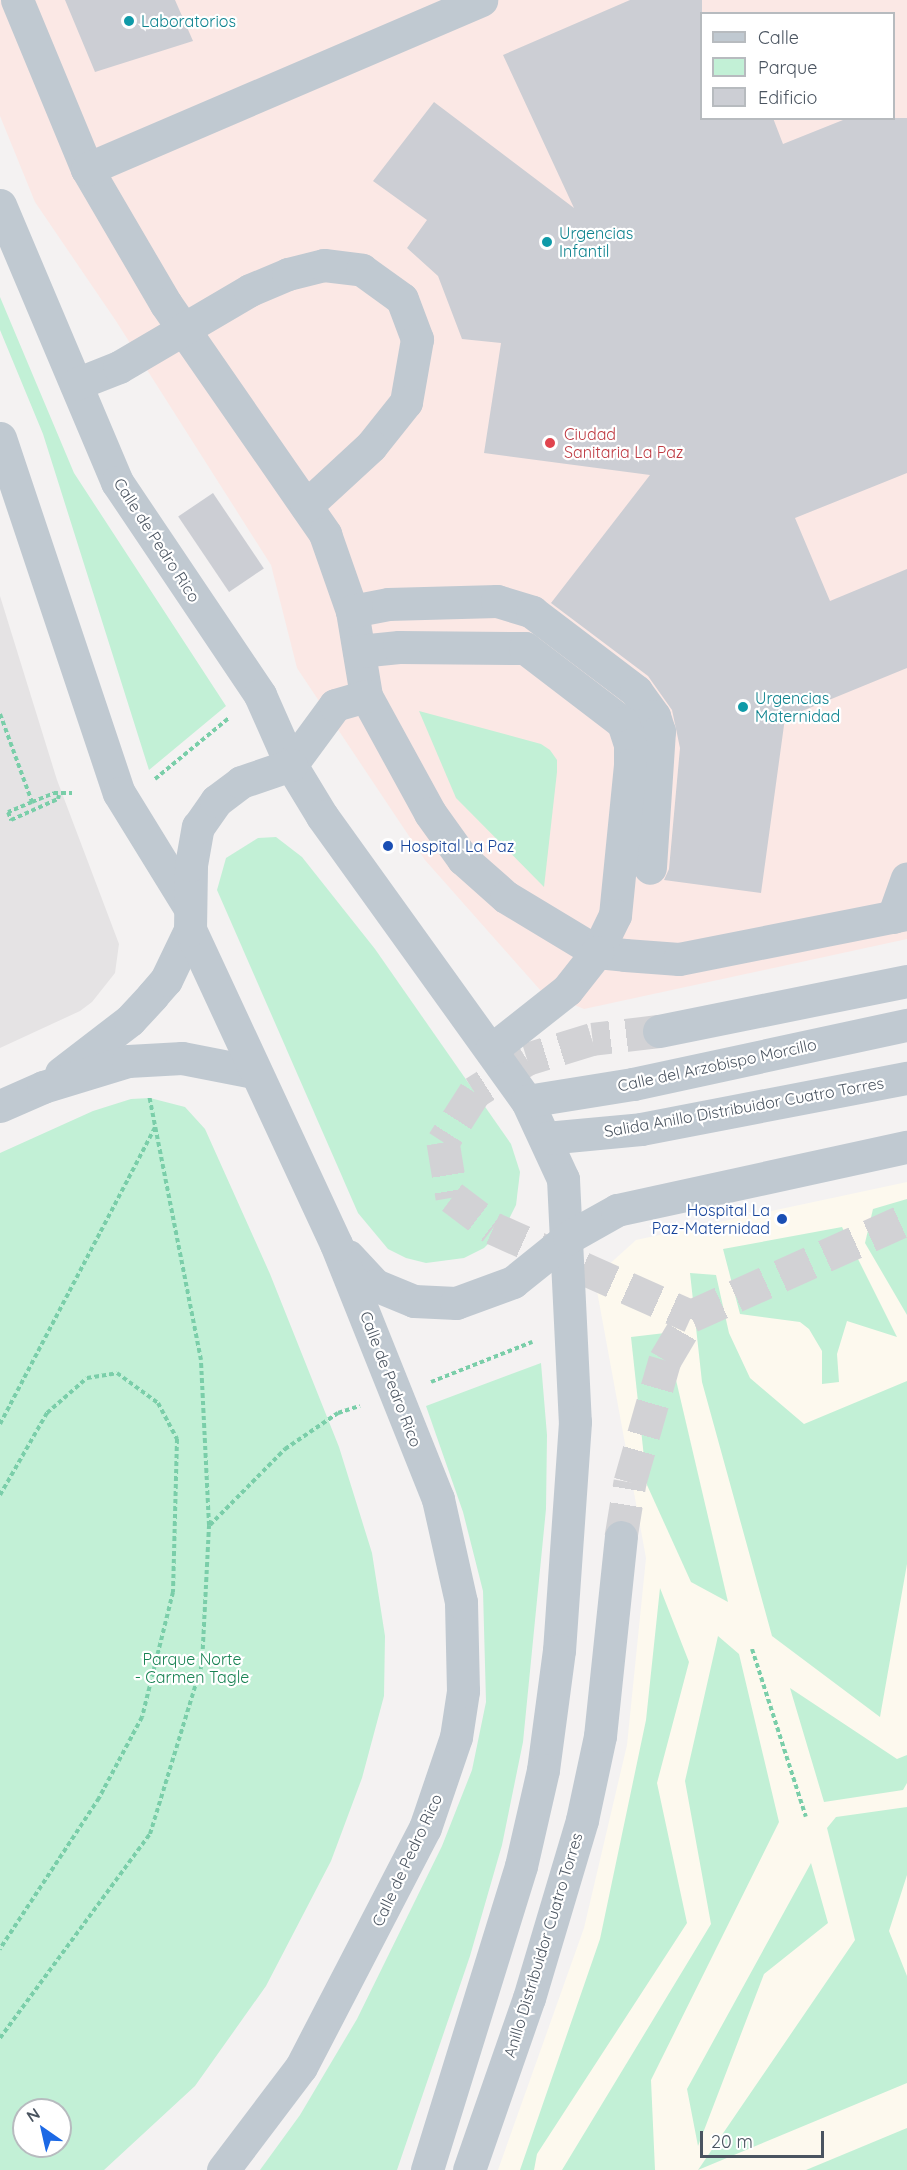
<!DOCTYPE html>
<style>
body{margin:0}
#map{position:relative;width:907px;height:2170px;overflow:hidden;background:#f4f2f2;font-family:Quicksand,sans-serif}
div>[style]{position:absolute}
.commercial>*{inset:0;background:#fdf9ee}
.education>*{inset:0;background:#e5e3e4}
.medical>*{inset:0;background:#fbe8e5}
.green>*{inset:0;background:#c2f0d6}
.building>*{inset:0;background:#ccced4;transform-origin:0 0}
.minor-tunnel>*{height:33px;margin-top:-16.5px;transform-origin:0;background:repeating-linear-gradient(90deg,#d2d2d5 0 33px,transparent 0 49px)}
.path>*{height:4px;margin-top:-2px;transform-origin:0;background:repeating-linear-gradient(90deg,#7acea9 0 4.5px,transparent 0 7.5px)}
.minor>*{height:33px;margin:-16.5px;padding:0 16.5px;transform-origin:16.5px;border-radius:16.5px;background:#c0c9d1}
.dots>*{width:16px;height:16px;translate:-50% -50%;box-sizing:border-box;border:3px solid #fff;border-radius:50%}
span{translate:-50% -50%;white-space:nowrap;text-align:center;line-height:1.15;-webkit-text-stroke:4.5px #fff;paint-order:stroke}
.culture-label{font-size:16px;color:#0d838f}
.left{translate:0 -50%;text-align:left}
.health-label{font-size:16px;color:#be3a42}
.street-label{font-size:16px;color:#4a5460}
.transit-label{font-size:16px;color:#164399}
.right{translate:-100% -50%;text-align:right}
.park-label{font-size:16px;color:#188353}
.legend{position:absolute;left:700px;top:12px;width:195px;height:108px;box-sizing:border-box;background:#fff;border:2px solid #b7bbbf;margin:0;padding:8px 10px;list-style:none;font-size:18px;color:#4a5460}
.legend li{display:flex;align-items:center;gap:12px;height:30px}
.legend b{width:30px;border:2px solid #b7bbbf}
.north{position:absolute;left:12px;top:2098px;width:60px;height:60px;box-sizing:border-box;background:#fff;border:2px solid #b7bbbf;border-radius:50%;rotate:326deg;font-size:16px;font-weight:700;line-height:24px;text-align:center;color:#4a5460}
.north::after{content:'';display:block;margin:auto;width:21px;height:27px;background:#1c69e5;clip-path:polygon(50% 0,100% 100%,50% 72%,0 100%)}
.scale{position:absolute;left:700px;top:2131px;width:124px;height:27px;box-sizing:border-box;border:3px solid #4a5460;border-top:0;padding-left:8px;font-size:18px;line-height:21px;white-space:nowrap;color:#4a5460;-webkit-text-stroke:4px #fff;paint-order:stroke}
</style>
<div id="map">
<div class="commercial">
<div style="clip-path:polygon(907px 1182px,907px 2170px,498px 2170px,584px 1928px,627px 1745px,646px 1558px,597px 1291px,604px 1269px,636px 1240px)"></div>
</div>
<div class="education">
<div style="clip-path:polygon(0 596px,57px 780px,119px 944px,115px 973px,92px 1002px,80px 1011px,0 1048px)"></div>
</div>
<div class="medical">
<div style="clip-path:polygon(evenodd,0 0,907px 0,907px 939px,584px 1009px,541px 991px,425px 860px,297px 668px,271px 565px,116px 321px,35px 202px,0 116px,0 0,702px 14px,894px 14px,894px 118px,702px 118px,702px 14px)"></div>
</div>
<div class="green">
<div style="clip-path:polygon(0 297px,74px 473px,226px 706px,149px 770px,43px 434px,0 330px)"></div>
<div style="clip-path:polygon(419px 711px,541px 744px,550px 750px,557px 760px,557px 772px,544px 887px,456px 798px)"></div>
<div style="clip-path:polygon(276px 837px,302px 857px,375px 949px,511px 1144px,520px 1172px,516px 1205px,505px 1227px,484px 1248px,464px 1258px,426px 1263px,406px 1258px,388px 1249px,358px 1213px,217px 890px,226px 858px,258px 838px)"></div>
<div style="clip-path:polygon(evenodd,150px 1098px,185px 1107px,205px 1129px,270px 1274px,339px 1447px,372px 1553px,385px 1636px,384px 1696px,362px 1778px,331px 1861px,266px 1986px,195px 2086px,104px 2170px,0 2170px,0 1153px,93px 1111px,131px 1099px,150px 1098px,24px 2110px,60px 2110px,60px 2146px,24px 2146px,24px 2110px)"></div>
<div style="clip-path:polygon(907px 1199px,907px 1315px,865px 1243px,873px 1209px)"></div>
<div style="clip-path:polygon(842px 1227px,897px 1337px,847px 1321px,837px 1354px,839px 1382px,822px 1384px,822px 1351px,809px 1329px,800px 1322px,740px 1314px,723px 1249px)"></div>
<div style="clip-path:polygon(690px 1273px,716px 1275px,729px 1333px,750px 1378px,804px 1424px,907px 1381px,907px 1564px,880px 1717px,772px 1636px,702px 1382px)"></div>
<div style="clip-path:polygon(665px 1333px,728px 1602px,691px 1582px,647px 1485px,631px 1337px)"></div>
<div style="clip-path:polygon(541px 1363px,547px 1435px,546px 1509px,523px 1742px,502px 1845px,470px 1956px,397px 2170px,260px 2170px,300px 2115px,357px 2019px,442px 1846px,472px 1770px,486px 1702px,483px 1591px,463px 1512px,426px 1406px)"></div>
<div style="clip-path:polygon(660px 1588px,689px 1662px,657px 1783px,687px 1923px,537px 2154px,534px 2170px,520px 2170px,600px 1939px,646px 1720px)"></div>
<div style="clip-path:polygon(718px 1636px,739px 1654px,779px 1822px,651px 2080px,655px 2170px,562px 2170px,711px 1924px,685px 1781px)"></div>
<div style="clip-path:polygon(790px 1688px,897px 1759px,907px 1755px,907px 1783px,903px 1790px,824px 1802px)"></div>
<div style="clip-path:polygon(907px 1807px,907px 1875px,889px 1931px,907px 1976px,907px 2083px,698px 2170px,855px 1940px,827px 1828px,836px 1817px)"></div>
<div style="clip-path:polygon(811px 1863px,828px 1923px,764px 1974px,698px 2146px,687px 2089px)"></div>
<div style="clip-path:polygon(907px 2128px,907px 2170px,806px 2170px)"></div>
</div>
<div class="building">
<div style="clip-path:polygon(65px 0,175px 0,193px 41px,95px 72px)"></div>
<div style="clip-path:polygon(630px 0,702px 0,702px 118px,773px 118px,783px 144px,848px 118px,907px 118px,907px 473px,795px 518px,830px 601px,907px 569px,907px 668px,785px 718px,761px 893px,664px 880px,669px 869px,680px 748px,672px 710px,648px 676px,551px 603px,650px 475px,484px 453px,501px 343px,462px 339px,438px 276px,407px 248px,427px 220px,373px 181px,434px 102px,574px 208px,503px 55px)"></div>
<div style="left:213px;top:493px;width:91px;height:42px;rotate:56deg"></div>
</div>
<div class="minor-tunnel">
<div style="left:659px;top:1031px;width:67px;rotate:173.2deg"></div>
<div style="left:592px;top:1039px;width:68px;rotate:162.9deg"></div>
<div style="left:527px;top:1059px;width:62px;rotate:147.6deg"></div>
<div style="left:475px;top:1092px;width:59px;rotate:122.6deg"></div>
<div style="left:443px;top:1142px;width:56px;rotate:80.7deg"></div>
<div style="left:452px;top:1197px;width:51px;rotate:37.1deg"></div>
<div style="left:493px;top:1228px;width:217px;rotate:24deg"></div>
<div style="left:621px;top:1537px;width:56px;rotate:-80.7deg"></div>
<div style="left:630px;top:1482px;width:127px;rotate:-74deg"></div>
<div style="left:665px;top:1360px;width:51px;rotate:-59.4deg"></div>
<div style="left:691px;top:1316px;width:237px;rotate:-24.2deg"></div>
</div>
<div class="path">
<div style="left:0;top:714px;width:94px;rotate:70deg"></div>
<div style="left:32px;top:802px;width:26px;rotate:157deg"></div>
<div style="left:8px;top:812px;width:9px;rotate:69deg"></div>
<div style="left:11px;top:820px;width:51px;rotate:-24.1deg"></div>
<div style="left:58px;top:799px;width:4px;rotate:-76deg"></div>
<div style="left:155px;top:779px;width:97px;rotate:-39.6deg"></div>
<div style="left:32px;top:802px;width:24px;rotate:-22deg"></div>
<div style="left:54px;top:793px;width:18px"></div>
<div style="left:431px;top:1382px;width:109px;rotate:-21.6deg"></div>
<div style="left:0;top:1424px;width:335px;rotate:-62.4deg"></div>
<div style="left:0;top:1495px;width:95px;rotate:-60.2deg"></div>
<div style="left:47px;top:1413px;width:53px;rotate:-41.2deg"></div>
<div style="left:87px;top:1378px;width:30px;rotate:-9deg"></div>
<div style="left:117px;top:1373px;width:51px;rotate:36.2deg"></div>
<div style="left:158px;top:1403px;width:41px;rotate:62.2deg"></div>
<div style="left:177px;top:1439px;width:153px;rotate:91.5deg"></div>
<div style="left:173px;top:1592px;width:129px;rotate:103.9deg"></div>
<div style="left:142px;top:1717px;width:92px;rotate:118deg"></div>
<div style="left:99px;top:1798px;width:181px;rotate:123.3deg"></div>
<div style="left:210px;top:1525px;width:107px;rotate:-45.4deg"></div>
<div style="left:285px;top:1449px;width:64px;rotate:-34.2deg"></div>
<div style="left:338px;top:1413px;width:23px;rotate:-18deg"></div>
<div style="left:752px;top:1649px;width:176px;rotate:72.2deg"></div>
<div style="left:0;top:2038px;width:253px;rotate:-53.7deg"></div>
<div style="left:150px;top:1834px;width:178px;rotate:-73deg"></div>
<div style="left:202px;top:1664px;width:139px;rotate:-87.1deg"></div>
<div style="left:209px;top:1525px;width:165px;rotate:-92.8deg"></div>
<div style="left:201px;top:1360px;width:269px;rotate:-101.1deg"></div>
</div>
<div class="minor">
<div style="left:17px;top:0;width:183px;rotate:67.5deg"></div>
<div style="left:87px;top:169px;width:156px;rotate:59.7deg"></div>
<div style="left:166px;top:304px;width:280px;rotate:55.3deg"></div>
<div style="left:325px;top:534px;width:82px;rotate:70.7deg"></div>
<div style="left:352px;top:611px;width:86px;rotate:80.6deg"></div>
<div style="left:366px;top:696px;width:133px;rotate:61.3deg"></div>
<div style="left:430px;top:813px;width:57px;rotate:54.3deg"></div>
<div style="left:463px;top:859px;width:57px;rotate:41.5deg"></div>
<div style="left:506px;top:897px;width:106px;rotate:31.1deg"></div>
<div style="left:597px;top:952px;width:28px;rotate:6deg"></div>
<div style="left:625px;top:955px;width:54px;rotate:4.2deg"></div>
<div style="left:679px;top:959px;width:232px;rotate:-11.2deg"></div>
<div style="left:87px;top:169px;width:429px;rotate:-23.2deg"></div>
<div style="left:0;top:205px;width:301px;rotate:67.1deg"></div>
<div style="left:117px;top:482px;width:257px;rotate:56.1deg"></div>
<div style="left:260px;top:695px;width:77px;rotate:66.1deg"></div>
<div style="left:291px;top:765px;width:60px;rotate:58.7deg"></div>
<div style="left:322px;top:816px;width:351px;rotate:54.3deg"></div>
<div style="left:527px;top:1101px;width:86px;rotate:65.2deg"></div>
<div style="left:563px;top:1179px;width:243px;rotate:87.2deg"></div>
<div style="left:575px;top:1422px;width:229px;rotate:94deg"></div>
<div style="left:559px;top:1650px;width:121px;rotate:97.6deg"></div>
<div style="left:543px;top:1770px;width:98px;rotate:102.9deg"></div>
<div style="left:521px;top:1866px;width:318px;rotate:107.2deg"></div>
<div style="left:76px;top:384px;width:46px;rotate:-21.6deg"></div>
<div style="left:119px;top:367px;width:152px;rotate:-30.4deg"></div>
<div style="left:250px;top:290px;width:41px;rotate:-22.8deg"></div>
<div style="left:288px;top:274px;width:37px;rotate:-14deg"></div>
<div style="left:324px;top:265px;width:38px;rotate:7deg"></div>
<div style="left:362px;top:270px;width:49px;rotate:35.9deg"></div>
<div style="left:402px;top:299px;width:43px;rotate:69.4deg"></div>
<div style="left:417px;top:339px;width:64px;rotate:99.9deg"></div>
<div style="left:406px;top:402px;width:56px;rotate:128.5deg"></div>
<div style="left:371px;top:446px;width:88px;rotate:137.3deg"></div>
<div style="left:0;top:438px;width:374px;rotate:71.5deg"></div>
<div style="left:119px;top:793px;width:132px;rotate:58.4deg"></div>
<div style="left:352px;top:611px;width:37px;rotate:-11deg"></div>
<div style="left:388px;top:604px;width:109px;rotate:-1.6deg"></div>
<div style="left:497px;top:601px;width:37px;rotate:17deg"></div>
<div style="left:532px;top:612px;width:131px;rotate:37.2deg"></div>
<div style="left:636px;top:691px;width:31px;rotate:54deg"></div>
<div style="left:654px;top:716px;width:16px;rotate:72deg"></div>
<div style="left:659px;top:731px;width:137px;rotate:93.8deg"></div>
<div style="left:359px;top:651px;width:40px;rotate:-5.7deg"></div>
<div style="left:399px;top:647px;width:126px;rotate:0.5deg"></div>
<div style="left:525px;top:648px;width:123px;rotate:37.4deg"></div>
<div style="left:623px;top:723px;width:23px;rotate:72deg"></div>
<div style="left:630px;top:745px;width:20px;rotate:90deg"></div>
<div style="left:630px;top:765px;width:151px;rotate:95.7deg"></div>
<div style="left:615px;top:915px;width:41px;rotate:115.9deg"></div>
<div style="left:597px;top:952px;width:48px;rotate:128.3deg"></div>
<div style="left:567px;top:990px;width:97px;rotate:141.7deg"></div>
<div style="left:291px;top:765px;width:74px;rotate:-53.7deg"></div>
<div style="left:335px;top:705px;width:32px;rotate:-16deg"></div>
<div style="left:893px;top:917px;width:41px;rotate:-70.3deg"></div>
<div style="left:659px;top:1031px;width:253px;rotate:-11.4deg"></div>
<div style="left:61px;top:1073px;width:87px;rotate:-37.5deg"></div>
<div style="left:130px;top:1020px;width:33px;rotate:-47deg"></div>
<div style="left:152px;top:996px;width:21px;rotate:-49deg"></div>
<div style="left:166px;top:980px;width:55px;rotate:-64.4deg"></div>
<div style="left:527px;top:1101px;width:107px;rotate:-9.1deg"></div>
<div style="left:633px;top:1084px;width:280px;rotate:-12.2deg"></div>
<div style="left:0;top:1106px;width:47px;rotate:-23.8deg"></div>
<div style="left:43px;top:1087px;width:89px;rotate:-17deg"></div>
<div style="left:128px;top:1061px;width:54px;rotate:-3.2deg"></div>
<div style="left:182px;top:1058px;width:73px;rotate:11deg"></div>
<div style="left:546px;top:1138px;width:95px;rotate:-5.4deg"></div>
<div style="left:641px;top:1129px;width:271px;rotate:-10.9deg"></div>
<div style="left:348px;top:1256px;width:40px;rotate:47deg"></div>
<div style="left:375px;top:1285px;width:42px;rotate:22.3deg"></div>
<div style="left:414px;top:1301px;width:42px;rotate:2.7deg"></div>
<div style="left:456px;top:1303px;width:61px;rotate:-20.2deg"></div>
<div style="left:513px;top:1282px;width:72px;rotate:-38.8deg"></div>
<div style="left:569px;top:1237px;width:55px;rotate:-29.4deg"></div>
<div style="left:617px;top:1210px;width:297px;rotate:-12.3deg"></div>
<div style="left:223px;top:2170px;width:129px;rotate:-52.9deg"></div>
<div style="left:301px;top:2067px;width:269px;rotate:-62.6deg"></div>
<div style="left:425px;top:1828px;width:96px;rotate:-71.2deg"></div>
<div style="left:456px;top:1737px;width:47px;rotate:-81.3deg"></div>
<div style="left:463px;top:1691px;width:89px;rotate:-91.3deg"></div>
<div style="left:461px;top:1602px;width:106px;rotate:-102.6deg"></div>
<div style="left:438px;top:1499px;width:275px;rotate:-111.8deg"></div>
<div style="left:336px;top:1244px;width:346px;rotate:-114.9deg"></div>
<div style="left:190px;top:930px;width:65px;rotate:-89.1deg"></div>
<div style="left:191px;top:865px;width:39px;rotate:-80deg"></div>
<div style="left:198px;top:827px;width:32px;rotate:-55deg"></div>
<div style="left:216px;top:801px;width:31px;rotate:-37deg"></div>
<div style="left:241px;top:782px;width:53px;rotate:-18.8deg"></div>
<div style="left:469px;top:2170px;width:182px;rotate:-70.8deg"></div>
<div style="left:529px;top:1998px;width:186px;rotate:-73.4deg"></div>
<div style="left:582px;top:1820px;width:86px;rotate:-77.9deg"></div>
<div style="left:600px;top:1736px;width:200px;rotate:-84deg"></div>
</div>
<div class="dots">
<div style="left:129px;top:21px;background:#0f9aa8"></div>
<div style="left:547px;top:242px;background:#0f9aa8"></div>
<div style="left:550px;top:443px;background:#e0444e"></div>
<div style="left:743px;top:707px;background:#0f9aa8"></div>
<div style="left:388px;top:846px;background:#1a4fb4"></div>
<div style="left:782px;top:1219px;background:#1a4fb4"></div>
</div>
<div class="culture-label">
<span class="left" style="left:141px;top:21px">Laboratorios</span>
<span class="left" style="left:559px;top:242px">Urgencias<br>Infantil</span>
<span class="left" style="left:755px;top:707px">Urgencias<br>Maternidad</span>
</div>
<div class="health-label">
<span class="left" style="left:564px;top:443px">Ciudad<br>Sanitaria La Paz</span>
</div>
<div class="street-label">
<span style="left:157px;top:540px;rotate:57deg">Calle de Pedro Rico</span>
<span style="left:717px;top:1065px;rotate:-12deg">Calle del Arzobispo Morcillo</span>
<span style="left:744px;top:1107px;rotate:-10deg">Salida Anillo Distribuidor Cuatro Torres</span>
<span style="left:391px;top:1379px;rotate:69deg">Calle de Pedro Rico</span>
<span style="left:407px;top:1860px;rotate:-65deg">Calle de Pedro Rico</span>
<span style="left:543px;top:1945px;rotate:-73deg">Anillo Distribuidor Cuatro Torres</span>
</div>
<div class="transit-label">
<span class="left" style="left:400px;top:846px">Hospital La Paz</span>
<span class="right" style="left:770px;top:1219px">Hospital La<br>Paz-Maternidad</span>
</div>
<div class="park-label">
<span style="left:192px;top:1668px">Parque Norte<br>- Carmen Tagle</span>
</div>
<ul class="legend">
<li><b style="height:8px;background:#c0c9d1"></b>Calle</li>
<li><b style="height:16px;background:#c2f0d6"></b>Parque</li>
<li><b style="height:16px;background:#ccced4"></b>Edificio</li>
</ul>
<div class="north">N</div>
<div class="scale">20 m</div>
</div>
